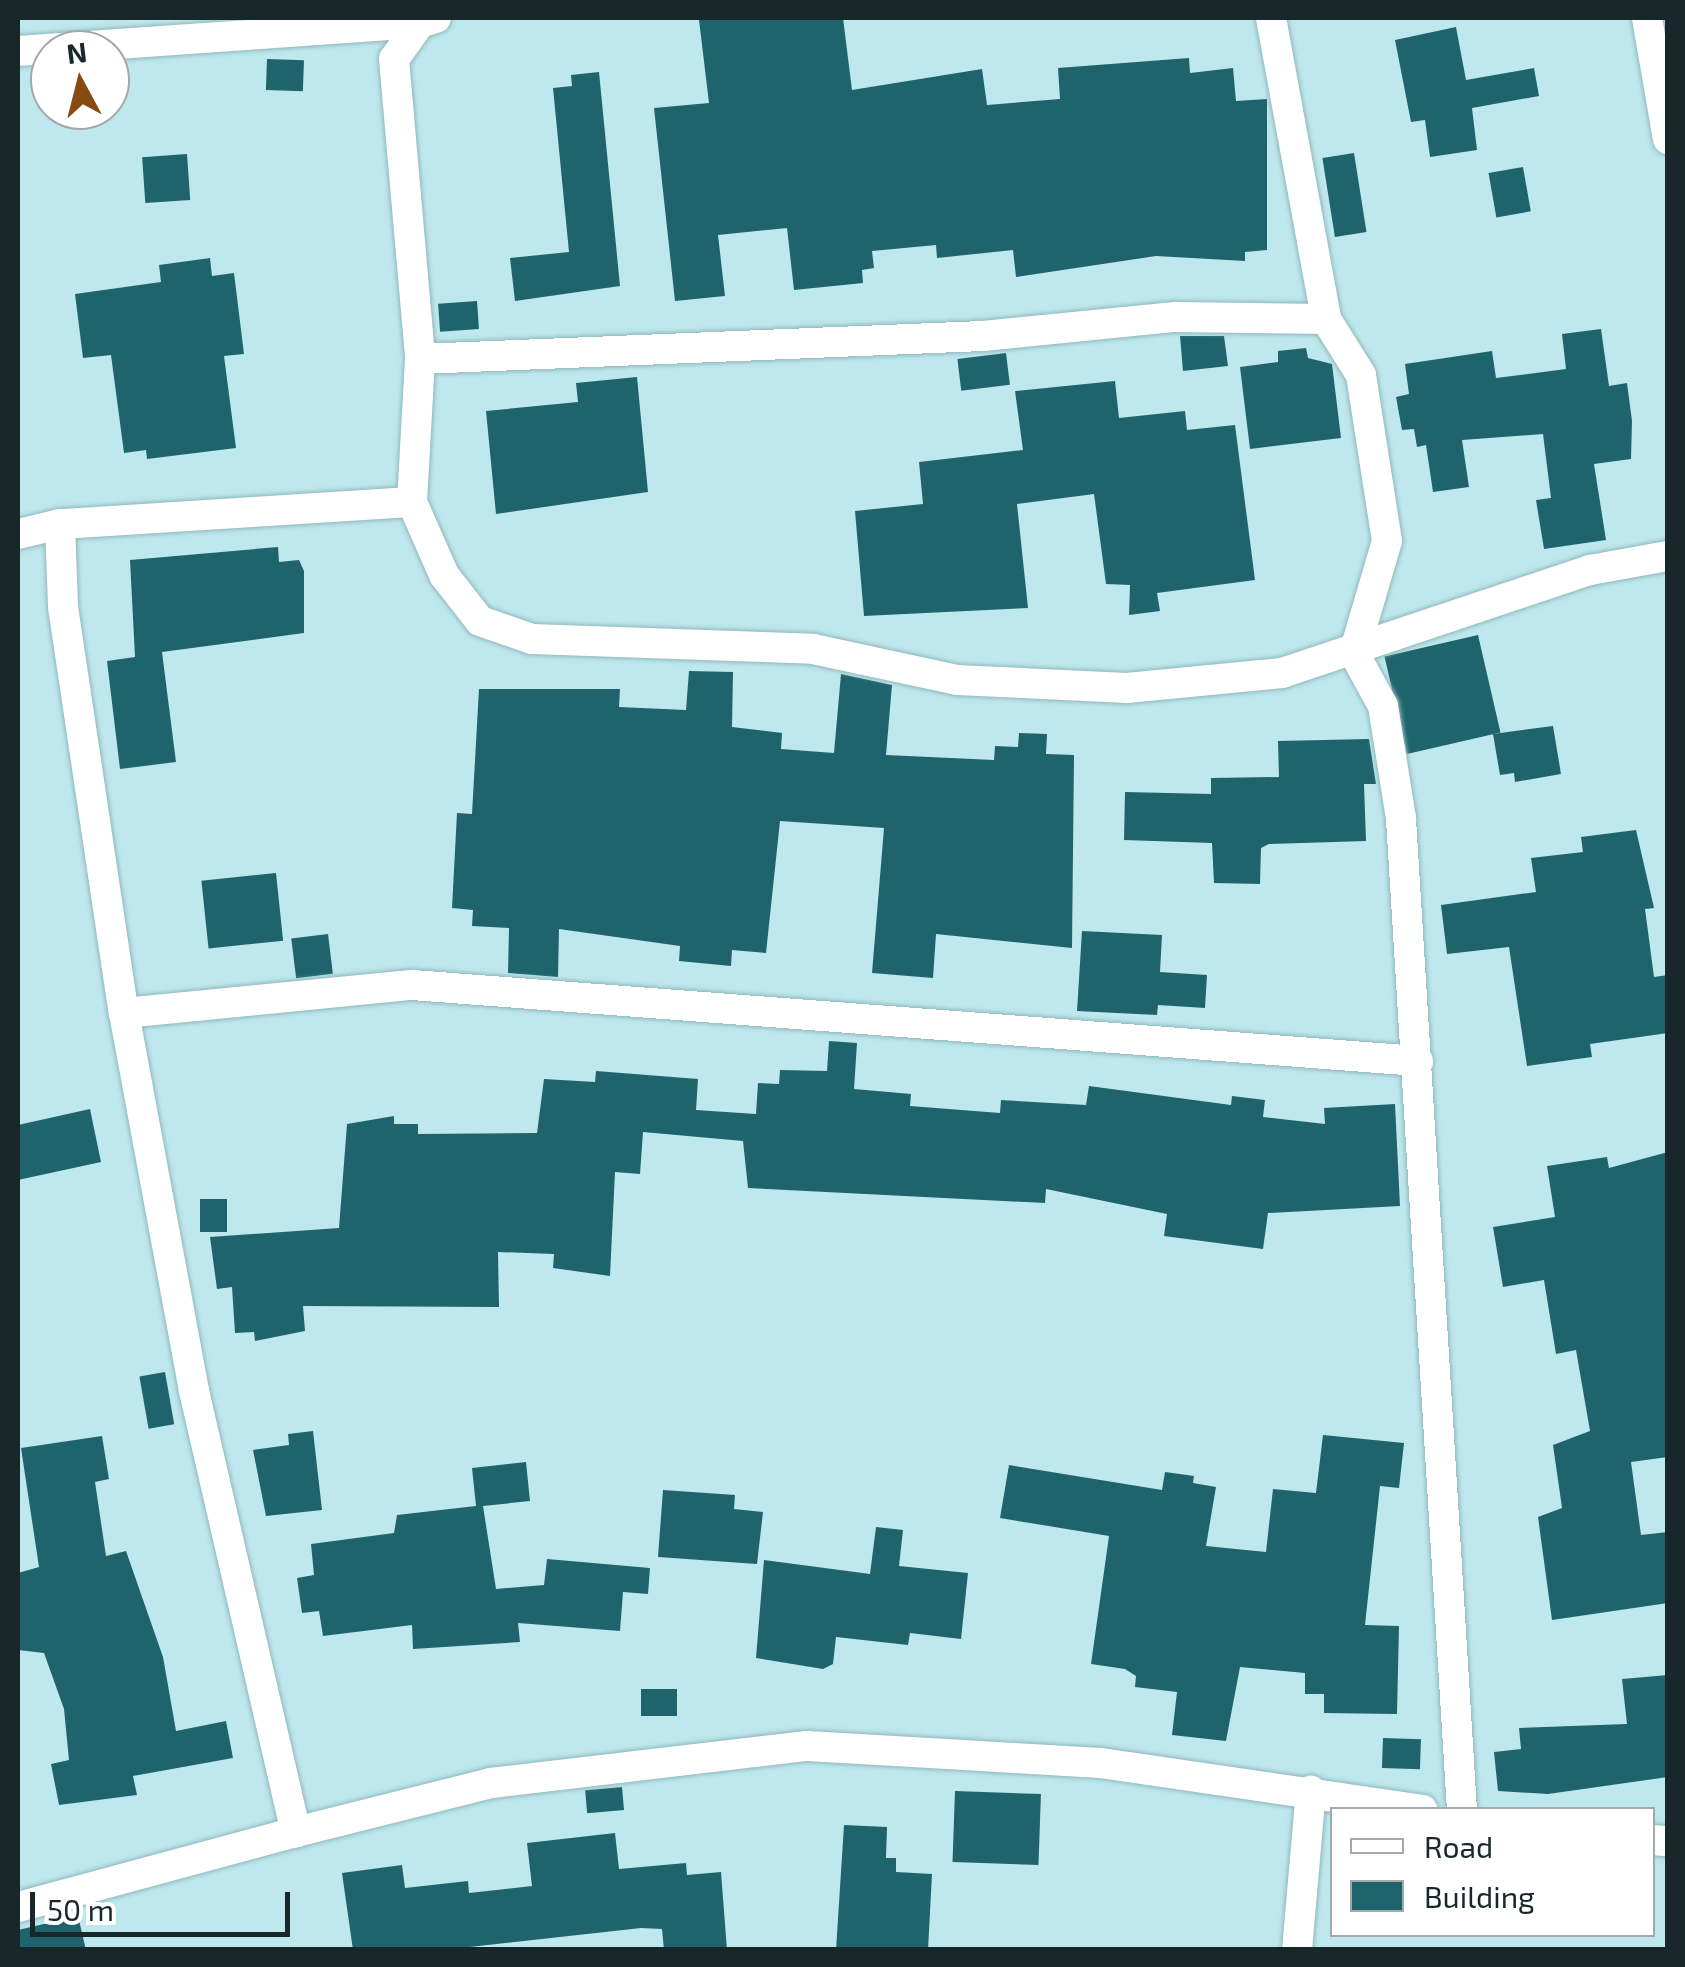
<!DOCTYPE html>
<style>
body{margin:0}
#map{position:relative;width:1685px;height:1967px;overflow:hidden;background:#bee8ed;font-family:"Exo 2",sans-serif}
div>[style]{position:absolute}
.building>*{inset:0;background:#1f646c;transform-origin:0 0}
.roads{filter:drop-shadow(0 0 2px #90b8bd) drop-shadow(0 0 2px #90b8bd)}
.street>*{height:30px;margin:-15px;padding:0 15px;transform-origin:15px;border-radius:15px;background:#fff}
span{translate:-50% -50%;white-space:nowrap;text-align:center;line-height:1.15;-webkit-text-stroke:10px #fff;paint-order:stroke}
.frame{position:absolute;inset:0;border:20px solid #18282a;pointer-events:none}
.legend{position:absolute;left:1330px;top:1807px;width:325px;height:130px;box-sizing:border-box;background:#fff;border:2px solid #a3a9aa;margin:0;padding:12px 18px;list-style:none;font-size:30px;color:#18282a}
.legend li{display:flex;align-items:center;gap:20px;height:50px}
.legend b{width:50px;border:2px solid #a3a9aa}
.north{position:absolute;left:30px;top:30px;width:100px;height:100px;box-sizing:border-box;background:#fff;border:2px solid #a3a9aa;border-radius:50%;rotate:353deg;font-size:28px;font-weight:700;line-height:40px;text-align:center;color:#18282a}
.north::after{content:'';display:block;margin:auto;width:35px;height:45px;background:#894a11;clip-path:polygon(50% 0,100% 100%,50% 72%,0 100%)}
.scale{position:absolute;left:30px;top:1892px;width:260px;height:45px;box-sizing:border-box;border:5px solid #18282a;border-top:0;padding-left:12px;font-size:30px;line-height:35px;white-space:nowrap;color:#18282a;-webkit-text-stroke:8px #fff;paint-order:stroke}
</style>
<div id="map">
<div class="building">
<div style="clip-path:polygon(843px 18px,852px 90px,982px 69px,987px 105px,1060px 99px,1058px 68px,1189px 58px,1190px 73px,1233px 68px,1236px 101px,1267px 99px,1267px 250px,1245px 252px,1245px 261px,1156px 256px,1016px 277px,1013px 250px,937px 258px,936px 245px,872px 251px,874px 268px,862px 270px,863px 283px,794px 290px,787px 228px,718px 235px,725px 296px,675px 301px,654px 108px,709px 103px,699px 20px)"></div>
<div style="clip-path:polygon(1456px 27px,1466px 80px,1534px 68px,1539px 96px,1472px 108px,1477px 150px,1430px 157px,1425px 120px,1411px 122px,1395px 40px)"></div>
<div style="left:267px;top:59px;width:37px;height:31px;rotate:2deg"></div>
<div style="clip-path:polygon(599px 72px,620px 286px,515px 301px,510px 258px,569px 252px,553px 88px,572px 86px,571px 75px)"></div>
<div style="left:1354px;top:153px;width:80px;height:32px;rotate:81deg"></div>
<div style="left:187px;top:154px;width:46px;height:45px;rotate:86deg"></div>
<div style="left:1523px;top:167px;width:45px;height:35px;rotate:80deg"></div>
<div style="clip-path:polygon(210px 258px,212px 276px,234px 273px,244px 354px,224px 356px,236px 448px,147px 459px,146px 450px,124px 453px,111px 355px,83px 358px,75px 294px,161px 282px,159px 265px)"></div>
<div style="left:477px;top:301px;width:28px;height:39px;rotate:86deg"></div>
<div style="clip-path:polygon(1601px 329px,1609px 386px,1627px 383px,1632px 421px,1631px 459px,1594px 464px,1606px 540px,1544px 549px,1536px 500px,1551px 498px,1543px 434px,1462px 440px,1469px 487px,1433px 492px,1426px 445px,1417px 447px,1414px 429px,1402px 430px,1396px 397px,1409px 394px,1405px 364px,1492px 351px,1496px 378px,1566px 369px,1562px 334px)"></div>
<div style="clip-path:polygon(1180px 336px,1224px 336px,1228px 366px,1183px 371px)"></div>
<div style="clip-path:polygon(1306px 348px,1308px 358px,1332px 364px,1341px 438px,1250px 449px,1240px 367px,1278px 362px,1278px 351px)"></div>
<div style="left:1006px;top:353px;width:32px;height:49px;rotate:83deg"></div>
<div style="clip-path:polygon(637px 377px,648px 492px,496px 514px,486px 411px,578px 402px,576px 383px)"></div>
<div style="clip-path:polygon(1115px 381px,1119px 418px,1185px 411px,1187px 430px,1235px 425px,1255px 580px,1157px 593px,1160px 611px,1129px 615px,1130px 585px,1106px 584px,1094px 494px,1017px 504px,1028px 608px,864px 616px,855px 511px,923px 504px,919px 462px,1023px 450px,1015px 391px)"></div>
<div style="clip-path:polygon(278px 547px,279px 562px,299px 560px,304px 571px,304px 633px,162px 652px,176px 762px,120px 769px,107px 661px,135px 657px,130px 560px)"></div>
<div style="left:1478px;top:635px;width:100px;height:96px;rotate:77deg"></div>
<div style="clip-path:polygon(689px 671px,733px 672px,732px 727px,782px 733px,781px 749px,834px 753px,841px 674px,892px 685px,886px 755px,994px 760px,995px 746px,1018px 747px,1019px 733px,1047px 734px,1046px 754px,1074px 755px,1072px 948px,936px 934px,933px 978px,872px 973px,884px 828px,780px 821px,766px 953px,732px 950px,731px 966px,679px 961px,680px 946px,559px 929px,558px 977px,508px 973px,509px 928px,472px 926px,473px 910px,452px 908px,457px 813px,472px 814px,479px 689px,620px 689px,619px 707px,686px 710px)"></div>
<div style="clip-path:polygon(1553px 726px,1561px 774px,1515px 782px,1514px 773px,1500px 775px,1493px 734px)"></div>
<div style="clip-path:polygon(1369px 739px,1376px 784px,1364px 784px,1366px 841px,1269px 844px,1261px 848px,1260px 884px,1214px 883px,1212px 843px,1124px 840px,1125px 792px,1211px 794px,1211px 778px,1279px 777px,1278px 741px)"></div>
<div style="clip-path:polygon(1636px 830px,1654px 908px,1645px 909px,1654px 977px,1668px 975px,1668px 1033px,1590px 1044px,1592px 1057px,1527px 1066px,1509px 947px,1447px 954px,1441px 905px,1536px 892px,1531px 858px,1583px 852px,1581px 837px)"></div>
<div style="left:276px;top:873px;width:68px;height:75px;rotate:84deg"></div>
<div style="clip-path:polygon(1082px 931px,1162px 935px,1160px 972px,1207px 975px,1205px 1008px,1158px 1005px,1157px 1015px,1077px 1011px)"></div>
<div style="left:328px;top:934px;width:40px;height:37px;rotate:83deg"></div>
<div style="clip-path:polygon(829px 1041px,857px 1043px,854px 1089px,911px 1094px,910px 1106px,1000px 1113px,1001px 1100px,1086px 1105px,1089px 1086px,1231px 1105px,1232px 1096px,1265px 1100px,1263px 1117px,1325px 1124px,1324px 1108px,1395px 1104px,1400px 1206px,1268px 1213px,1263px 1249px,1164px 1236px,1167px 1214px,1046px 1189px,1045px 1203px,748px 1188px,743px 1141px,643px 1132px,640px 1174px,615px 1172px,610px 1276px,553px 1268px,554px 1254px,498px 1252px,499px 1307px,303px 1306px,305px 1331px,255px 1341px,254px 1332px,235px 1333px,232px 1287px,217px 1289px,210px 1237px,339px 1228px,347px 1124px,394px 1116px,394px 1124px,418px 1124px,418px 1134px,537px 1133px,544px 1079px,595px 1082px,596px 1071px,698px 1079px,696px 1110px,756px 1114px,758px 1083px,779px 1084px,780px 1070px,827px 1071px)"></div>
<div style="clip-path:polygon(90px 1109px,101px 1162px,18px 1180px,18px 1125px)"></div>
<div style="clip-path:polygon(1668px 1152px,1668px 1457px,1631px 1462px,1641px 1535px,1668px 1532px,1668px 1603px,1552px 1620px,1538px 1517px,1562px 1508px,1553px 1445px,1590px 1431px,1576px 1350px,1556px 1354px,1544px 1280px,1503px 1287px,1493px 1227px,1555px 1217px,1547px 1166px,1607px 1157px,1609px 1168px)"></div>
<div style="left:200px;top:1199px;width:27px;height:33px"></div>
<div style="left:165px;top:1372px;width:53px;height:26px;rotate:80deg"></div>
<div style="clip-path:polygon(313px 1431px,322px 1510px,266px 1516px,253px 1450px,289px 1445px,288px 1434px)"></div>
<div style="clip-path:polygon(1323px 1435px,1404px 1443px,1399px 1488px,1380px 1486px,1365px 1625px,1399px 1626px,1397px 1714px,1324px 1713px,1324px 1694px,1305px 1694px,1305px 1673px,1240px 1667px,1226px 1741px,1172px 1735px,1177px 1692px,1135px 1687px,1136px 1676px,1125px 1669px,1091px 1664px,1109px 1536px,1000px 1518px,1009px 1465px,1162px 1490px,1165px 1472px,1194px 1476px,1193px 1483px,1216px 1487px,1206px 1546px,1266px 1552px,1273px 1489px,1316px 1493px)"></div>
<div style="clip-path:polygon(102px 1436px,109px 1479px,95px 1482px,106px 1556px,126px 1551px,163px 1657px,176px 1731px,226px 1721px,233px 1758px,133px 1776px,137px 1795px,59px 1805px,51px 1764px,69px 1760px,64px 1709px,44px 1653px,18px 1650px,18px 1573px,39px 1567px,21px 1448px)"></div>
<div style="clip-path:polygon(526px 1462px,530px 1501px,483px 1506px,496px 1589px,544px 1585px,547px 1559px,650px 1568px,648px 1594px,623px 1592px,620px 1631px,518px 1623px,520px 1642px,413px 1649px,412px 1625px,323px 1636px,319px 1611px,302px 1613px,297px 1578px,314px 1575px,311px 1544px,394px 1533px,397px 1515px,476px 1506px,472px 1468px)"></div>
<div style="clip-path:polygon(663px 1490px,735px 1495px,734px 1509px,763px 1512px,757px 1564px,658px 1557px)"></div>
<div style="clip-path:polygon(876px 1527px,903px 1530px,899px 1566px,968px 1573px,961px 1639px,910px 1633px,908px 1645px,836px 1637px,833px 1664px,823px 1669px,756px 1658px,764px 1560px,870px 1574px)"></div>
<div style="clip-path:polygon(1668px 1675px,1668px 1777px,1548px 1794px,1498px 1791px,1494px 1752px,1521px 1749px,1519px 1728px,1627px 1724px,1622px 1679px)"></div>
<div style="left:641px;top:1689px;width:36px;height:27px"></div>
<div style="left:1383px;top:1738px;width:38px;height:30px;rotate:2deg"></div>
<div style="left:622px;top:1787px;width:23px;height:37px;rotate:85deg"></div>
<div style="left:955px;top:1791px;width:86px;height:71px;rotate:2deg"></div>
<div style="clip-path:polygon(844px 1825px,887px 1827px,886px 1858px,896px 1858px,896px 1872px,932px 1874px,928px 1950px,836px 1950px)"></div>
<div style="clip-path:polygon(615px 1833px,619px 1869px,686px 1863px,687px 1875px,721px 1872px,727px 1950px,664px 1950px,662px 1929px,641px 1928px,443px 1950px,353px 1950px,342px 1873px,402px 1865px,405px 1888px,468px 1881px,469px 1893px,532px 1886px,527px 1843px)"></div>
<div style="clip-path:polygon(78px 1916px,86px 1950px,18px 1950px,18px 1930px)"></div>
</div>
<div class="roads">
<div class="street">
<div style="left:436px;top:18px;width:17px;rotate:163deg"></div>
<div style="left:420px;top:23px;width:44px;rotate:125.8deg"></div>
<div style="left:394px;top:59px;width:301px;rotate:85deg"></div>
<div style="left:420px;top:359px;width:143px;rotate:93.2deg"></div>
<div style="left:412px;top:502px;width:80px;rotate:66.3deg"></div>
<div style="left:444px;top:575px;width:58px;rotate:52deg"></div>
<div style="left:480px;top:621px;width:55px;rotate:19.1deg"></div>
<div style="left:532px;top:639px;width:281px;rotate:2deg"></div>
<div style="left:813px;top:649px;width:147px;rotate:12.1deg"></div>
<div style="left:957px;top:680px;width:170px;rotate:2.7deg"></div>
<div style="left:1127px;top:688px;width:156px;rotate:-5.5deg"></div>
<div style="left:1282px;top:673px;width:325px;rotate:-18.5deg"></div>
<div style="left:1590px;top:570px;width:79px;rotate:-10.2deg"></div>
<div style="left:1271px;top:18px;width:306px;rotate:79.6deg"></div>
<div style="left:1647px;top:18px;width:123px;rotate:80.2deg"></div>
<div style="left:18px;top:51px;width:403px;rotate:-4deg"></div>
<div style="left:420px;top:359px;width:563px;rotate:-2.34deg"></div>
<div style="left:983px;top:336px;width:193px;rotate:-5.7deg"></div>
<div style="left:1175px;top:317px;width:151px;rotate:0.8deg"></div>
<div style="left:1326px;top:319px;width:66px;rotate:58deg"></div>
<div style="left:1361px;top:375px;width:168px;rotate:81.1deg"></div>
<div style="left:1387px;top:541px;width:117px;rotate:106.4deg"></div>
<div style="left:1354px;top:653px;width:60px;rotate:61.3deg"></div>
<div style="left:1383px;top:706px;width:114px;rotate:80.9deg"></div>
<div style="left:1401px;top:819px;width:993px;rotate:86.48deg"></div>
<div style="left:412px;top:502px;width:353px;rotate:176.4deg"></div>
<div style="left:60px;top:524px;width:83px;rotate:87.9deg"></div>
<div style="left:63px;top:607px;width:411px;rotate:81.5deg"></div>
<div style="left:124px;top:1013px;width:384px;rotate:79.5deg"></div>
<div style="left:194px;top:1391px;width:453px;rotate:77deg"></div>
<div style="left:296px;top:1832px;width:201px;rotate:-14.1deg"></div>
<div style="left:491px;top:1783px;width:318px;rotate:-6.7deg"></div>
<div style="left:807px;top:1746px;width:294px;rotate:3.3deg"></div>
<div style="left:1101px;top:1763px;width:325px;rotate:8.3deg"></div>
<div style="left:18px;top:534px;width:43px;rotate:-13.4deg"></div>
<div style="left:124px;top:1013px;width:289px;rotate:-5.6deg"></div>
<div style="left:412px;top:985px;width:1009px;rotate:4.32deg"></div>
<div style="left:1652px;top:1840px;width:16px;rotate:4deg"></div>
<div style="left:18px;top:1907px;width:288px;rotate:-15.1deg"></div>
<div style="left:1297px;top:1950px;width:160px;rotate:-85deg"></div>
</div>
</div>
<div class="frame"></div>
<ul class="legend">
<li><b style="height:12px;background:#fff"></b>Road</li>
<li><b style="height:28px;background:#1f646c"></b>Building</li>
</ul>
<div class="north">N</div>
<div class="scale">50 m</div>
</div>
